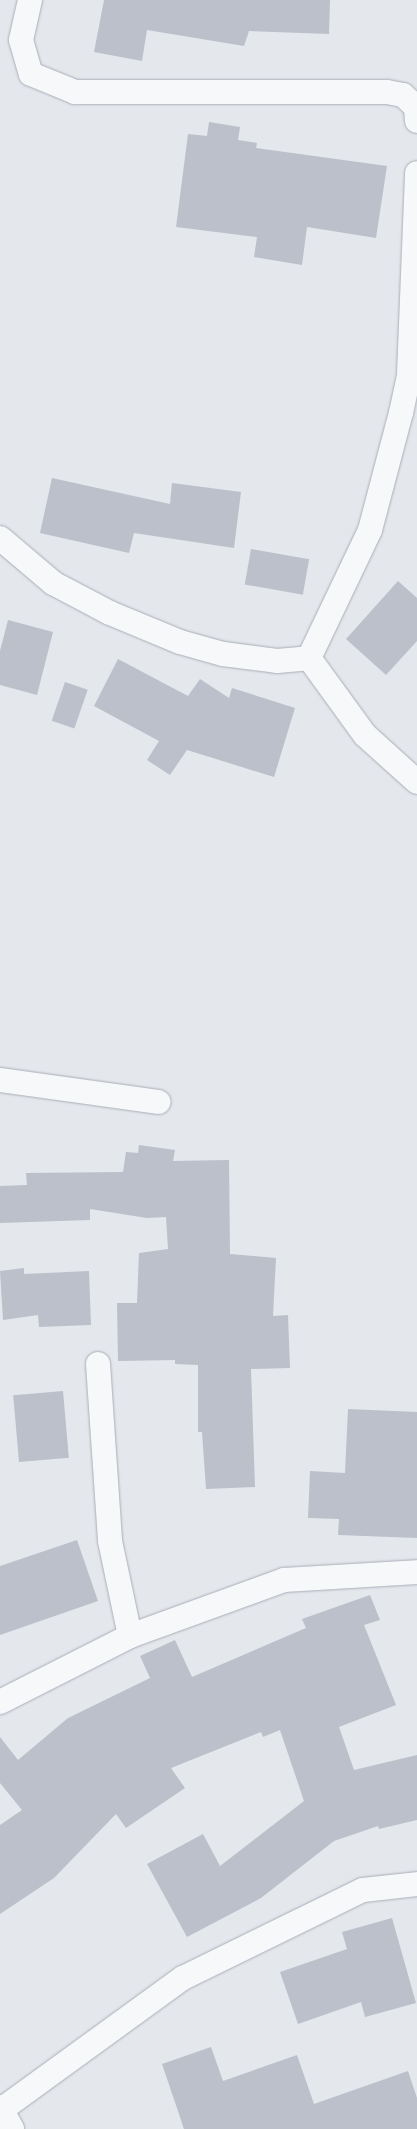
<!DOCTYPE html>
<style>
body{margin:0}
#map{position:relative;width:417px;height:2129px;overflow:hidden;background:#e4e7ec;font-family:"Space Grotesk",sans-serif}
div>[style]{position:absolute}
.building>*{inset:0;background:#bbc0ca;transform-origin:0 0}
.roads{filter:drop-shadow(0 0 1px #a9aeb7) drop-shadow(0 0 1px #a9aeb7)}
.street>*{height:24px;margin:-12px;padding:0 12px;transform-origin:12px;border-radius:12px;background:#f7f8fa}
span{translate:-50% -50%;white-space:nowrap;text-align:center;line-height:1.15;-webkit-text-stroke:5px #f4f6f9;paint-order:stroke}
</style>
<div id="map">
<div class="building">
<div style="clip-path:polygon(104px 0,330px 0,329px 34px,249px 31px,244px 46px,147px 30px,142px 61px,94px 52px)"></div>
<div style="clip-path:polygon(209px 122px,240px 127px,238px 140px,257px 143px,256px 148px,387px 166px,376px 238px,307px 227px,302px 265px,254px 257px,257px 237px,176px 227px,188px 134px,207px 136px)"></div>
<div style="clip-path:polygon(52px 478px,170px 504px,172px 483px,241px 492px,234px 548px,134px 533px,129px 553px,40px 533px)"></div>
<div style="left:251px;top:549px;width:59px;height:36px;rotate:10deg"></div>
<div style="clip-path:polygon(398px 581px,417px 598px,417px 641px,386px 675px,346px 639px)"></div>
<div style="clip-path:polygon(8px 620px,53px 632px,37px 695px,0 685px,0 651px)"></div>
<div style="clip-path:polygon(118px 659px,188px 696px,200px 679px,229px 698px,232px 688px,295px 708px,274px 777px,187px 750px,170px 775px,147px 760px,159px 741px,94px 706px)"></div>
<div style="left:65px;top:682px;width:24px;height:41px;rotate:19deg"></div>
<div style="clip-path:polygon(139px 1145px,175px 1150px,173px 1161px,229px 1160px,230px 1254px,276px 1258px,273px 1316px,288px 1315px,290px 1368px,251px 1369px,255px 1487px,206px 1489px,202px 1432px,198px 1432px,198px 1365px,175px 1364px,175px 1360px,118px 1361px,117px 1303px,137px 1303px,139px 1253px,168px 1249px,166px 1217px,147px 1218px,90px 1209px,90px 1220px,0 1223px,0 1186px,27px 1185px,26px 1173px,123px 1172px,126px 1152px,138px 1153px)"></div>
<div style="clip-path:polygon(24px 1268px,24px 1274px,89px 1271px,91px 1325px,39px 1327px,38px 1315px,3px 1320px,0 1271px)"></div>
<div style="left:63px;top:1391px;width:67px;height:50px;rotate:85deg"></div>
<div style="clip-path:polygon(348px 1409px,417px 1412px,417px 1538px,338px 1535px,339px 1519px,308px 1518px,310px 1471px,345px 1473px)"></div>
<div style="clip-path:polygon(77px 1540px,98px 1601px,0 1635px,0 1566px)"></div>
<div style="clip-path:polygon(370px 1595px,380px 1620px,364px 1625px,396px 1705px,339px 1727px,354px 1770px,417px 1755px,417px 1820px,379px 1829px,378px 1826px,334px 1841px,261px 1898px,187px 1937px,147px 1864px,203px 1834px,220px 1866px,304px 1801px,280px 1730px,263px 1737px,261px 1732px,171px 1768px,185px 1788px,126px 1828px,116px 1814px,54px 1878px,0 1914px,0 1825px,22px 1810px,0 1783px,0 1737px,18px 1760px,68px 1718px,150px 1678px,140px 1656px,175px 1640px,192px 1677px,306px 1628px,302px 1619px)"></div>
<div style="clip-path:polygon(392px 1918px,416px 2003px,365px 2017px,361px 2002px,298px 2024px,280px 1972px,347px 1949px,342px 1932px)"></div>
<div style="clip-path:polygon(211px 2047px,223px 2081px,297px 2055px,314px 2104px,408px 2071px,417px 2098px,417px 2129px,184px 2129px,162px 2064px)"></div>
</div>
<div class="roads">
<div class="street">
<div style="left:30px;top:0;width:41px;rotate:102.7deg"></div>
<div style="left:21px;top:40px;width:35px;rotate:74deg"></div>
<div style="left:31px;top:74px;width:48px;rotate:22.2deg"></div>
<div style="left:75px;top:92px;width:312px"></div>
<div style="left:387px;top:92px;width:16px;rotate:11deg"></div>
<div style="left:403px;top:95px;width:18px;rotate:43deg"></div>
<div style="left:416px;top:107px;width:14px;rotate:86deg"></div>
<div style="left:0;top:538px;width:70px;rotate:40.3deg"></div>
<div style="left:53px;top:583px;width:64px;rotate:27.8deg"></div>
<div style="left:110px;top:613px;width:76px;rotate:22.5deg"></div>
<div style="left:180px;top:642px;width:45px;rotate:15.6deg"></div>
<div style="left:223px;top:654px;width:54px;rotate:7.4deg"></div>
<div style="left:277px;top:661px;width:32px;rotate:-5deg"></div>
<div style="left:309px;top:658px;width:142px;rotate:-64.5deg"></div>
<div style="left:370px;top:530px;width:121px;rotate:-75.2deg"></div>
<div style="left:401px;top:413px;width:40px;rotate:-78deg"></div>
<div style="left:409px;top:374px;width:201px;rotate:-87.7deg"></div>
<div style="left:309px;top:658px;width:95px;rotate:54deg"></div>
<div style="left:365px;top:735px;width:70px;rotate:42.1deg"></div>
<div style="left:0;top:1080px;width:160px;rotate:7.9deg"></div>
<div style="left:98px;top:1364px;width:177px;rotate:86.1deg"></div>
<div style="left:110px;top:1541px;width:97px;rotate:78.1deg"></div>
<div style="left:0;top:1702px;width:146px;rotate:-26.9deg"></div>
<div style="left:130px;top:1636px;width:164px;rotate:-20deg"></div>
<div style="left:284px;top:1580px;width:133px;rotate:-3.4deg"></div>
<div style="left:0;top:2107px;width:25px;rotate:61deg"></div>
<div style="left:1px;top:2110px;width:225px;rotate:-36deg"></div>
<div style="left:183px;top:1978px;width:200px;rotate:-26.1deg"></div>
<div style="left:363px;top:1890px;width:54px;rotate:-6.3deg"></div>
</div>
</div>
</div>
